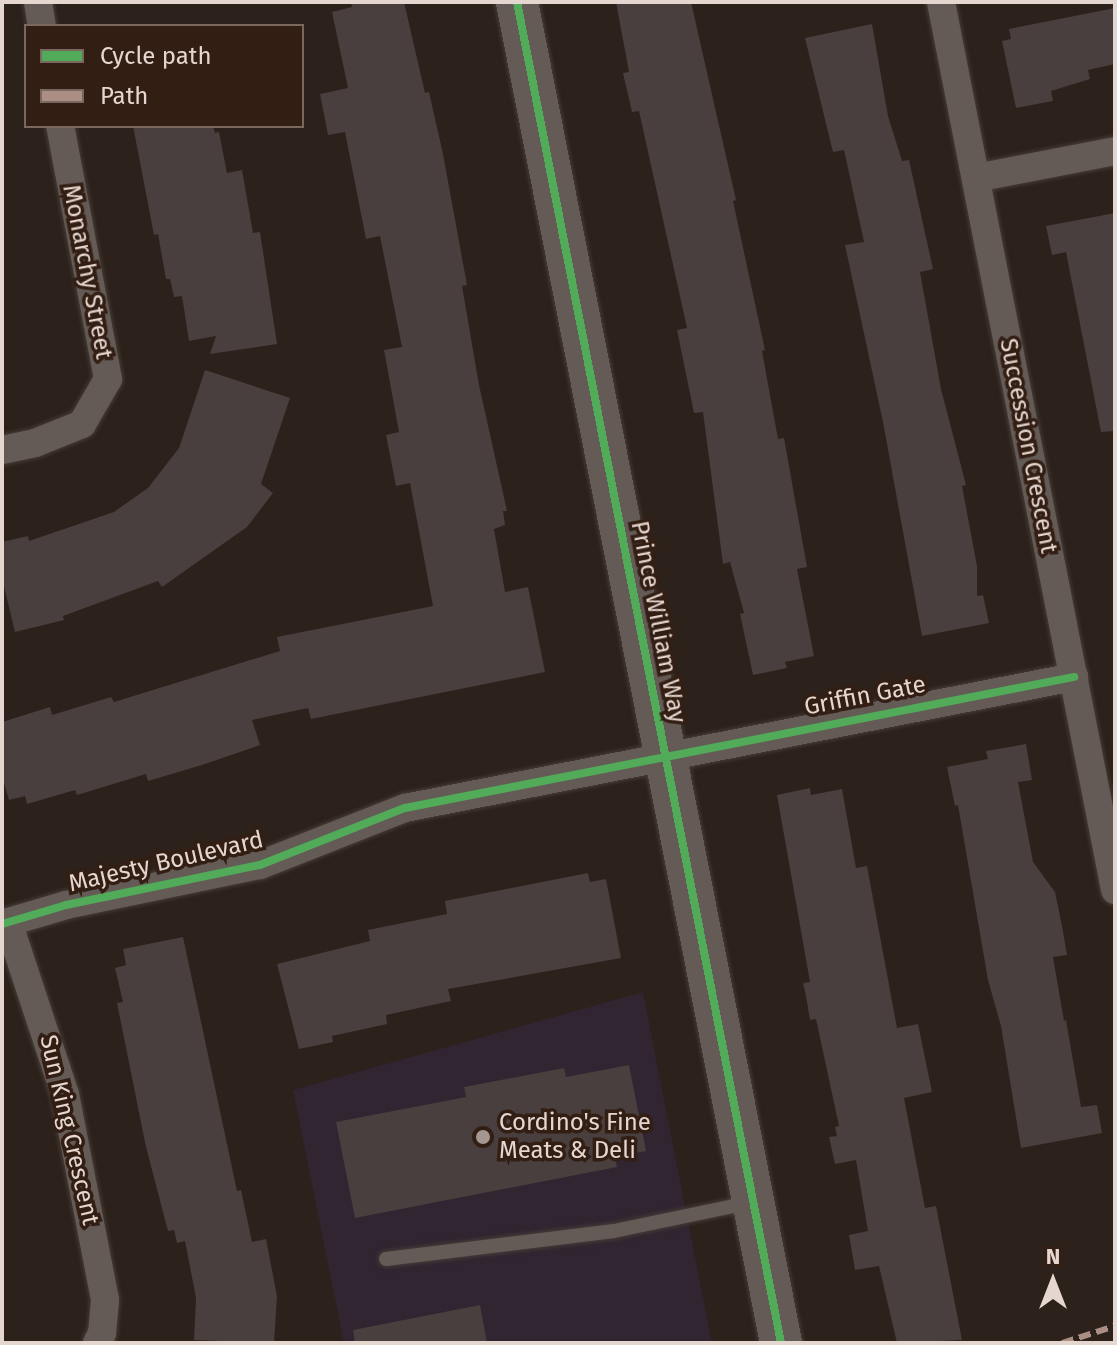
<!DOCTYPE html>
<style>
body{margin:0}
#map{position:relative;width:1117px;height:1345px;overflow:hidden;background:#2c211b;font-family:"Fira Sans",sans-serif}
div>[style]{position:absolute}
.commercial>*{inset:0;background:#302531}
.building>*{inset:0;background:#483f3e}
.roads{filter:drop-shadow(0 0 2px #463c37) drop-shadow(0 0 2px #463c37)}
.lane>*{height:14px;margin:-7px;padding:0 7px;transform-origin:7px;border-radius:7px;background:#645b56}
.street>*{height:28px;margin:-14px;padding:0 14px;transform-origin:14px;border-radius:14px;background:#645b56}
.secondary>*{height:42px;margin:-21px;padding:0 21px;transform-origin:21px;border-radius:21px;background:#645b56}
.quiet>*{height:6px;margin-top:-3px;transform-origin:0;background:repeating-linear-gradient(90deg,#ac8f84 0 12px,transparent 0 18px)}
.cycleway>*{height:8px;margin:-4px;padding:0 4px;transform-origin:4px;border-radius:4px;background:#51ab58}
.dots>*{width:22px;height:22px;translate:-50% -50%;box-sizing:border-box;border:4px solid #331e14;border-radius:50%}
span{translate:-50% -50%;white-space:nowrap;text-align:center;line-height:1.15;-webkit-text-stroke:7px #331e14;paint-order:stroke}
.street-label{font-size:24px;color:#e5d7d0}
.poi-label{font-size:24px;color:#e5d7d0}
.left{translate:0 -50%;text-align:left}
.frame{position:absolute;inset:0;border:4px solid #e5d7d0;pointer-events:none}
.legend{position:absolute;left:24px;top:24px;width:280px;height:104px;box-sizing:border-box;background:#331e14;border:2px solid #7a685f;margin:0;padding:10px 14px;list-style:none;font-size:24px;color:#e5d7d0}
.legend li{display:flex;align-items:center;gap:16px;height:40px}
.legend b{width:40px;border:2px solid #7a685f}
.north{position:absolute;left:1013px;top:1241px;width:80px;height:80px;-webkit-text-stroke:6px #331e14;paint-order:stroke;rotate:0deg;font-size:22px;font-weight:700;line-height:32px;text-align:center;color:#e5d7d0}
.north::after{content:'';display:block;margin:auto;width:28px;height:36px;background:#e5d7d0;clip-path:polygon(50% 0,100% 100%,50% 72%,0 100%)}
</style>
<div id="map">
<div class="commercial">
<div style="clip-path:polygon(643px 992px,712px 1343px,344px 1343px,293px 1090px)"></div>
</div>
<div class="building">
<div style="clip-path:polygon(351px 2px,404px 2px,425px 93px,429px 92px,443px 154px,467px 285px,462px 286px,479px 385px,507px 511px,503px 511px,505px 525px,494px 529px,505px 592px,528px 587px,545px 672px,311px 719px,308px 708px,252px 720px,260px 745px,202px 765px,148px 781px,146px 774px,77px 795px,75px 790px,27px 804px,25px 796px,9px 800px,2px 776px,2px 722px,50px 707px,52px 715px,111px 697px,114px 702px,280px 651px,277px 637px,433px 606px,410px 483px,396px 486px,386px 435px,399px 432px,384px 350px,402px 347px,380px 236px,366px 239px,345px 132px,328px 135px,320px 94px,348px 88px,332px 12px,352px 7px)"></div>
<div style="clip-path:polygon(616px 2px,691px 2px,736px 200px,733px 201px,765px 350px,762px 351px,778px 439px,784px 438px,807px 567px,797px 569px,814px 656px,785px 662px,787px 668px,753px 675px,740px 614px,744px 613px,730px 562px,723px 564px,703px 412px,694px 413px,677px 330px,687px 328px,639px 111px,632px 112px,623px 73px,629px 72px)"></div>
<div style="clip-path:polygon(1115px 8px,1115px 64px,1088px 70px,1090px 79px,1051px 91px,1053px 101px,1016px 108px,1002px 41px,1011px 39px,1009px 29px)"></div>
<div style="clip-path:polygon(872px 24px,888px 116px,902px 161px,909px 160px,933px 269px,920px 272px,941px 389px,966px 485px,962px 486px,977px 566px,977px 596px,983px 595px,989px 623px,922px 636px,883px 422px,845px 245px,864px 242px,844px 150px,833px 152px,805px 38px)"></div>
<div style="clip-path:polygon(133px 126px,213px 126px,215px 133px,219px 132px,227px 173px,242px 170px,253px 233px,260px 232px,277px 344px,210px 354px,216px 336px,189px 341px,182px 296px,174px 297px,170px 279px,166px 279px,158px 234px,154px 235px)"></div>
<div style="clip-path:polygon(1115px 213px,1115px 431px,1101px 432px,1066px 252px,1052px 255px,1046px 226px)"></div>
<div style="clip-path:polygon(205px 370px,290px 398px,261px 484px,273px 493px,247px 527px,162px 587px,158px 581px,63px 616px,64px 620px,15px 632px,2px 578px,2px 542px,28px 536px,29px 541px,114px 512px,148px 488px,179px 448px)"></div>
<div style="clip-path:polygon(1026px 744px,1032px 780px,1018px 782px,1033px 862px,1055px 892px,1062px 926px,1067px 955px,1053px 957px,1064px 1021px,1066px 1020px,1081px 1107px,1097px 1105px,1102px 1133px,1021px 1148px,1001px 1026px,988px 980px,958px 805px,955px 806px,947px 767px,988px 759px,986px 751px)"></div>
<div style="clip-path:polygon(810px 788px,811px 795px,842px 789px,856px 868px,867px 866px,897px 1028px,918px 1024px,932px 1092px,904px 1098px,925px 1208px,936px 1206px,962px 1340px,897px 1343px,879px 1266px,855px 1270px,849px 1235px,868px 1231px,856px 1160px,835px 1164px,829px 1137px,837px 1136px,835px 1127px,839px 1126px,816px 1019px,810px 1020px,806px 996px,803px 983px,810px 982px,777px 795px)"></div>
<div style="clip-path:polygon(588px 873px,590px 882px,606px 879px,621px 958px,448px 989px,451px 1001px,386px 1015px,387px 1024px,332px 1036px,333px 1042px,299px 1049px,277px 964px,370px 941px,368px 930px,447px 914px,445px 901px)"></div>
<div style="clip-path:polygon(183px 937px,237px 1191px,241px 1190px,252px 1242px,266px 1239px,277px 1296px,274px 1343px,194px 1340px,196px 1298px,185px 1241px,177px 1243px,174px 1230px,168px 1231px,146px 1147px,117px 1003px,123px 1002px,115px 968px,126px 965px,123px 949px)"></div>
<div style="clip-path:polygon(629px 1065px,646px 1151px,615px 1157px,617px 1167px,355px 1218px,336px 1122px,466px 1097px,464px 1087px,564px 1068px,566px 1077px)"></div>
<div style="clip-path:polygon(480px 1305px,487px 1343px,355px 1343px,353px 1330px)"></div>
</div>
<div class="roads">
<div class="lane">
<div style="left:386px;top:1259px;width:230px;rotate:-7deg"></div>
<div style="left:614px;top:1231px;width:137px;rotate:-11.8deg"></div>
</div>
<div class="street">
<div style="left:38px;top:2px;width:24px;rotate:81deg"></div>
<div style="left:941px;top:2px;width:905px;rotate:78.91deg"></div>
<div style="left:976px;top:178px;width:142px;rotate:-11deg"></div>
<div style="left:2px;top:450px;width:34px;rotate:-12deg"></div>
<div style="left:35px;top:443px;width:51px;rotate:-22deg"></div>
<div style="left:82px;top:424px;width:52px;rotate:-60deg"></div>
<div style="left:108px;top:379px;width:258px;rotate:-100.7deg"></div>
<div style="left:8px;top:922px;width:181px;rotate:71.7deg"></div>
<div style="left:65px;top:1094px;width:210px;rotate:79deg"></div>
<div style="left:105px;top:1300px;width:33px;rotate:95deg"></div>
<div style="left:102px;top:1333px;width:11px;rotate:117deg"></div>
<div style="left:2px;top:924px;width:67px;rotate:-16.5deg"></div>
<div style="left:66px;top:905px;width:198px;rotate:-11.7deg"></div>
<div style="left:260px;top:865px;width:156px;rotate:-21.5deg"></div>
<div style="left:405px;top:808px;width:682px;rotate:-11.08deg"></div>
</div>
<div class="secondary">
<div style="left:517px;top:2px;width:1367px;rotate:78.86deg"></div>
</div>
</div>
<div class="quiet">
<div style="left:1062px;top:1343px;width:56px;rotate:-17.8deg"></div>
</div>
<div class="cycleway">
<div style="left:517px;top:2px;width:1367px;rotate:78.86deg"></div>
<div style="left:2px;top:924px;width:67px;rotate:-16.5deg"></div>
<div style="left:66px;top:905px;width:198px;rotate:-11.7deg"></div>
<div style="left:260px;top:865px;width:156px;rotate:-21.5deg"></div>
<div style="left:405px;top:808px;width:682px;rotate:-11.08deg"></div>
</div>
<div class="dots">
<div style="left:483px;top:1137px;background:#a49791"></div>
</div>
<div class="street-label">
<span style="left:87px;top:272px;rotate:79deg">Monarchy Street</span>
<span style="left:1028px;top:446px;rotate:79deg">Succession Crescent</span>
<span style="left:658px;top:622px;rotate:79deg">Prince William Way</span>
<span style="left:865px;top:696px;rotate:-11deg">Griffin Gate</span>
<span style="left:166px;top:862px;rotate:-13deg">Majesty Boulevard</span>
<span style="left:69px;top:1130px;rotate:77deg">Sun King Crescent</span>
</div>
<div class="poi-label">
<span class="left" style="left:499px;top:1137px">Cordino's Fine<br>Meats &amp; Deli</span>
</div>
<div class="frame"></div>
<ul class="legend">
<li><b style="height:10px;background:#51ab58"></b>Cycle path</li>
<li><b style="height:10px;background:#ac8f84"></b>Path</li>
</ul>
<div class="north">N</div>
</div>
